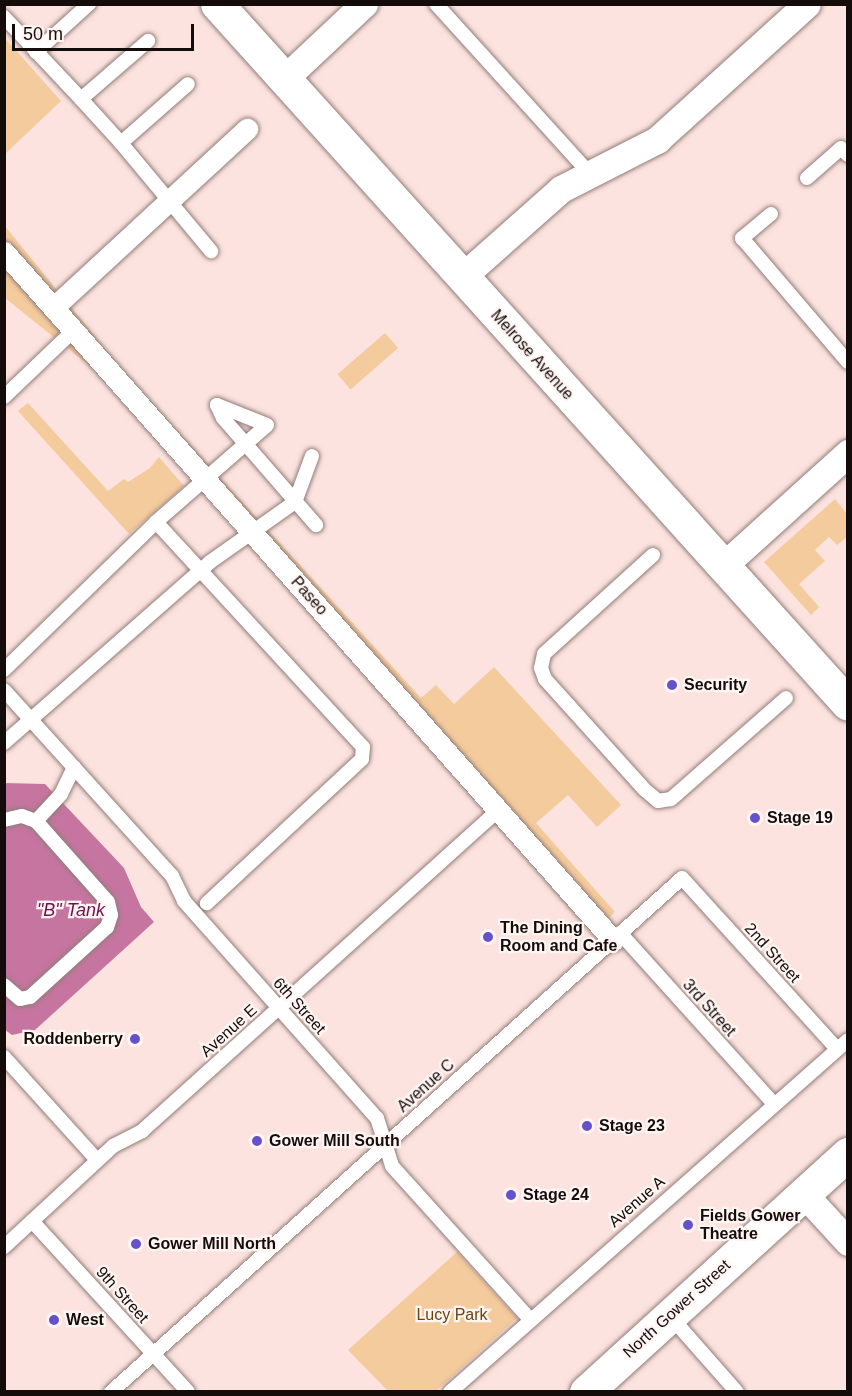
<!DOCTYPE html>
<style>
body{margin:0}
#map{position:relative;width:852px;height:1396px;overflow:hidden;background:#fce3df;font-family:Helvetica,sans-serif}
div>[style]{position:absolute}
.green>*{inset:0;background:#f4cb9c;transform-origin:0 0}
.water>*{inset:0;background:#c675a0}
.roads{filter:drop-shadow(0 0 2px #927c79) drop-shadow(0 0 2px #927c79)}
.service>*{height:14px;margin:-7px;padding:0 7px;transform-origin:7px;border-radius:7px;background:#fff}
.pedestrian>*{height:21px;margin:-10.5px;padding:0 10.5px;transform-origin:10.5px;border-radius:10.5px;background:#fff}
.minor>*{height:27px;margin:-13.5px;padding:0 13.5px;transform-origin:13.5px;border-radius:13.5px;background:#fff}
.tertiary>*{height:33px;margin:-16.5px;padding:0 16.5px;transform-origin:16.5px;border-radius:16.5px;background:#fff}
.secondary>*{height:33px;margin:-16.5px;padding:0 16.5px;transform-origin:16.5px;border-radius:16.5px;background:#fff}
.dots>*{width:16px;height:16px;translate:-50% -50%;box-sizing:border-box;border:3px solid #fff5f3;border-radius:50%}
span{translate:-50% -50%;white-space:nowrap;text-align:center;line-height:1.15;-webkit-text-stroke:4.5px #fff5f3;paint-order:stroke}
.street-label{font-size:16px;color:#140c0b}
.poi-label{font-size:16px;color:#140c0b;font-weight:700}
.left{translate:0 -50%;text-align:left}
.right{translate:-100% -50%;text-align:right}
.park-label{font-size:16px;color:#6c450b}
.water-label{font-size:18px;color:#720f4f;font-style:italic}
.frame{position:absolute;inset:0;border:6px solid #140c0b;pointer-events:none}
.scale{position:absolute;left:12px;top:24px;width:182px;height:27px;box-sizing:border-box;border:3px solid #140c0b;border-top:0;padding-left:8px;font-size:18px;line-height:21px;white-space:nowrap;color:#140c0b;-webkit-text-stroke:4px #fff5f3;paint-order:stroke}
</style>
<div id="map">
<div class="green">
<div style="clip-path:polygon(4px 37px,61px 101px,5px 154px,4px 154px)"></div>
<div style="clip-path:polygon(4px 225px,124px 372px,421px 698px,436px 685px,454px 704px,494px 667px,621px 805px,597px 827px,568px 795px,536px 823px,615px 912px,592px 933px,111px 383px,5px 298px)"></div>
<div style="left:385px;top:333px;width:20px;height:63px;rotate:49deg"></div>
<div style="clip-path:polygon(28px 403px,108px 491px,124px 479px,128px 482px,150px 468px,159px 457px,184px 486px,129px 534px,18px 411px)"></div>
<div style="clip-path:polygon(835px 499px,847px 514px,847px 537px,837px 545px,829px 537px,815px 550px,825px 561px,799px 584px,819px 607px,811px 615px,764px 562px)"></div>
<div style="clip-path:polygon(457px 1252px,517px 1318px,436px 1391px,388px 1391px,348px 1350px)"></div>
</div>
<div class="water">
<div style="clip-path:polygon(4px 783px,45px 784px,124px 868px,141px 907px,154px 922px,35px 1030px,12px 1035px,4px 1029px)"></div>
</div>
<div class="roads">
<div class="service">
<div style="left:436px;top:4px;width:228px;rotate:47.8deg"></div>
<div style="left:4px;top:17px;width:112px;rotate:46.8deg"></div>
<div style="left:81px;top:99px;width:89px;rotate:-40.9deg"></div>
<div style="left:36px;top:52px;width:72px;rotate:-42.2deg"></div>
<div style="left:81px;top:99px;width:59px;rotate:47.7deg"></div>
<div style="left:121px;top:143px;width:89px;rotate:-41.4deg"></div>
<div style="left:121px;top:143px;width:141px;rotate:50.2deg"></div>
<div style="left:807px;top:178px;width:45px;rotate:-41.4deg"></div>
<div style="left:841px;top:148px;width:10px;rotate:45deg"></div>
<div style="left:771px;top:214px;width:38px;rotate:140deg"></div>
<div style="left:742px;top:238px;width:163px;rotate:49.5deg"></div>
<div style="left:4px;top:397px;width:97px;rotate:-43.7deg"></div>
<div style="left:217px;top:405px;width:14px;rotate:65deg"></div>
<div style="left:223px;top:418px;width:142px;rotate:49deg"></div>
<div style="left:156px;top:522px;width:306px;rotate:47.4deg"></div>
<div style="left:363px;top:747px;width:12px;rotate:95deg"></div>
<div style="left:362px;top:759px;width:212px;rotate:137.1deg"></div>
<div style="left:653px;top:555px;width:147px;rotate:137.8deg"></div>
<div style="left:544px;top:654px;width:14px;rotate:102deg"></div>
<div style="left:541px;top:668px;width:12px;rotate:70deg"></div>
<div style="left:545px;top:679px;width:149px;rotate:48deg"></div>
<div style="left:645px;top:790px;width:17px;rotate:40deg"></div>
<div style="left:658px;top:801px;width:13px;rotate:-9deg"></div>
<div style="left:671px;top:799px;width:153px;rotate:-41.3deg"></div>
<div style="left:4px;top:670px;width:212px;rotate:-44.2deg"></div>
<div style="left:156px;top:522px;width:147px;rotate:-41.1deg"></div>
<div style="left:267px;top:425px;width:54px;rotate:-158.2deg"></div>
<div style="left:4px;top:690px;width:251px;rotate:47.9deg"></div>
<div style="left:172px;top:876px;width:28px;rotate:64deg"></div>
<div style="left:184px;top:901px;width:290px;rotate:48.4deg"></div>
<div style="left:377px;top:1118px;width:50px;rotate:72.6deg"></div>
<div style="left:392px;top:1166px;width:205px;rotate:48deg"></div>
<div style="left:4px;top:743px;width:274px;rotate:-41.3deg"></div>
<div style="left:210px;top:562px;width:104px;rotate:-35.2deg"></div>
<div style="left:295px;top:502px;width:49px;rotate:-69.7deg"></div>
<div style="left:4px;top:820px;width:18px;rotate:-13deg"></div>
<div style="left:22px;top:816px;width:15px;rotate:20deg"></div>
<div style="left:36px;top:821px;width:108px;rotate:48.4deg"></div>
<div style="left:108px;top:902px;width:13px;rotate:77deg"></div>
<div style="left:111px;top:915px;width:13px;rotate:108deg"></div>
<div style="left:107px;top:927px;width:104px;rotate:137.7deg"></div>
<div style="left:30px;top:997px;width:10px;rotate:169deg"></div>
<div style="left:20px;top:999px;width:21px;rotate:-139deg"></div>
<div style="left:36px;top:821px;width:37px;rotate:-47deg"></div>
<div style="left:61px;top:794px;width:30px;rotate:-64deg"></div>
<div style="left:620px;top:933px;width:230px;rotate:48deg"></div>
<div style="left:4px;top:1057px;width:139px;rotate:47.9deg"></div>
<div style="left:32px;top:1221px;width:231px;rotate:47.6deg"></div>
<div style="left:4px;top:1247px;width:149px;rotate:-42.8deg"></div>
<div style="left:113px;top:1146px;width:33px;rotate:-27deg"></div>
<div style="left:142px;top:1131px;width:480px;rotate:-42deg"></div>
<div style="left:670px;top:1316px;width:101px;rotate:48.6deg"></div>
<div style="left:111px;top:1392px;width:768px;rotate:-41.99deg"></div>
<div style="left:682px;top:878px;width:231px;rotate:47.8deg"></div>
<div style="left:450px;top:1392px;width:531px;rotate:-41.49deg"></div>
</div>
<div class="pedestrian">
<div style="left:4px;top:252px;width:919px;rotate:48.49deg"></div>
<div style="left:54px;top:307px;width:263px;rotate:-42.7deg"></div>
</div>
<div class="minor">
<div style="left:284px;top:79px;width:110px;rotate:-43.2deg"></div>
<div style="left:462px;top:277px;width:132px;rotate:-41.6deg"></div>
<div style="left:561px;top:189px;width:108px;rotate:-27deg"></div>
<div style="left:657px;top:140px;width:202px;rotate:-42.2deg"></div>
<div style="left:723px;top:566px;width:169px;rotate:-42.1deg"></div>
<div style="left:804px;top:1194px;width:65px;rotate:47.5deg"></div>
</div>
<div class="tertiary">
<div style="left:586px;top:1392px;width:354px;rotate:-42.3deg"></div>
</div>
<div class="secondary">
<div style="left:217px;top:4px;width:942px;rotate:47.97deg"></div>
</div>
</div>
<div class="dots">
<div style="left:672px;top:685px;background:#6552cb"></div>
<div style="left:755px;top:818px;background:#6552cb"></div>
<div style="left:488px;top:937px;background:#6552cb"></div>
<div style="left:135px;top:1039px;background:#6552cb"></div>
<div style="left:587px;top:1126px;background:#6552cb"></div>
<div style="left:257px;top:1141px;background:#6552cb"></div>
<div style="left:511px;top:1195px;background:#6552cb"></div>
<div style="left:688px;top:1225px;background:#6552cb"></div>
<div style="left:136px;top:1244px;background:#6552cb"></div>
<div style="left:54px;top:1320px;background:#6552cb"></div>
</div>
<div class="street-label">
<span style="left:532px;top:355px;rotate:48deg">Melrose Avenue</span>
<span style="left:309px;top:596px;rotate:48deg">Paseo</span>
<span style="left:772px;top:953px;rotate:48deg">2nd Street</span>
<span style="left:299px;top:1006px;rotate:48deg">6th Street</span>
<span style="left:709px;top:1008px;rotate:48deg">3rd Street</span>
<span style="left:229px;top:1031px;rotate:-42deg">Avenue E</span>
<span style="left:426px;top:1086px;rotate:-42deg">Avenue C</span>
<span style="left:637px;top:1202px;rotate:-41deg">Avenue A</span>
<span style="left:122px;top:1295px;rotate:48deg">9th Street</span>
<span style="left:677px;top:1309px;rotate:-42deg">North Gower Street</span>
</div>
<div class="poi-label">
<span class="left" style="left:684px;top:685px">Security</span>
<span class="left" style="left:767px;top:818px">Stage 19</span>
<span class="left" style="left:500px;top:937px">The Dining<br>Room and Cafe</span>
<span class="right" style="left:123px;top:1039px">Roddenberry</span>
<span class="left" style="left:599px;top:1126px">Stage 23</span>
<span class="left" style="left:269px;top:1141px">Gower Mill South</span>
<span class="left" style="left:523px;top:1195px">Stage 24</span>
<span class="left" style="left:700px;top:1225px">Fields Gower<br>Theatre</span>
<span class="left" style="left:148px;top:1244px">Gower Mill North</span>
<span class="left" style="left:66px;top:1320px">West</span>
</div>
<div class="park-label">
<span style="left:452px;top:1315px">Lucy Park</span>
</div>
<div class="water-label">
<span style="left:71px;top:910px">"B" Tank</span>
</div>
<div class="frame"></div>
<div class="scale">50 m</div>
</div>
